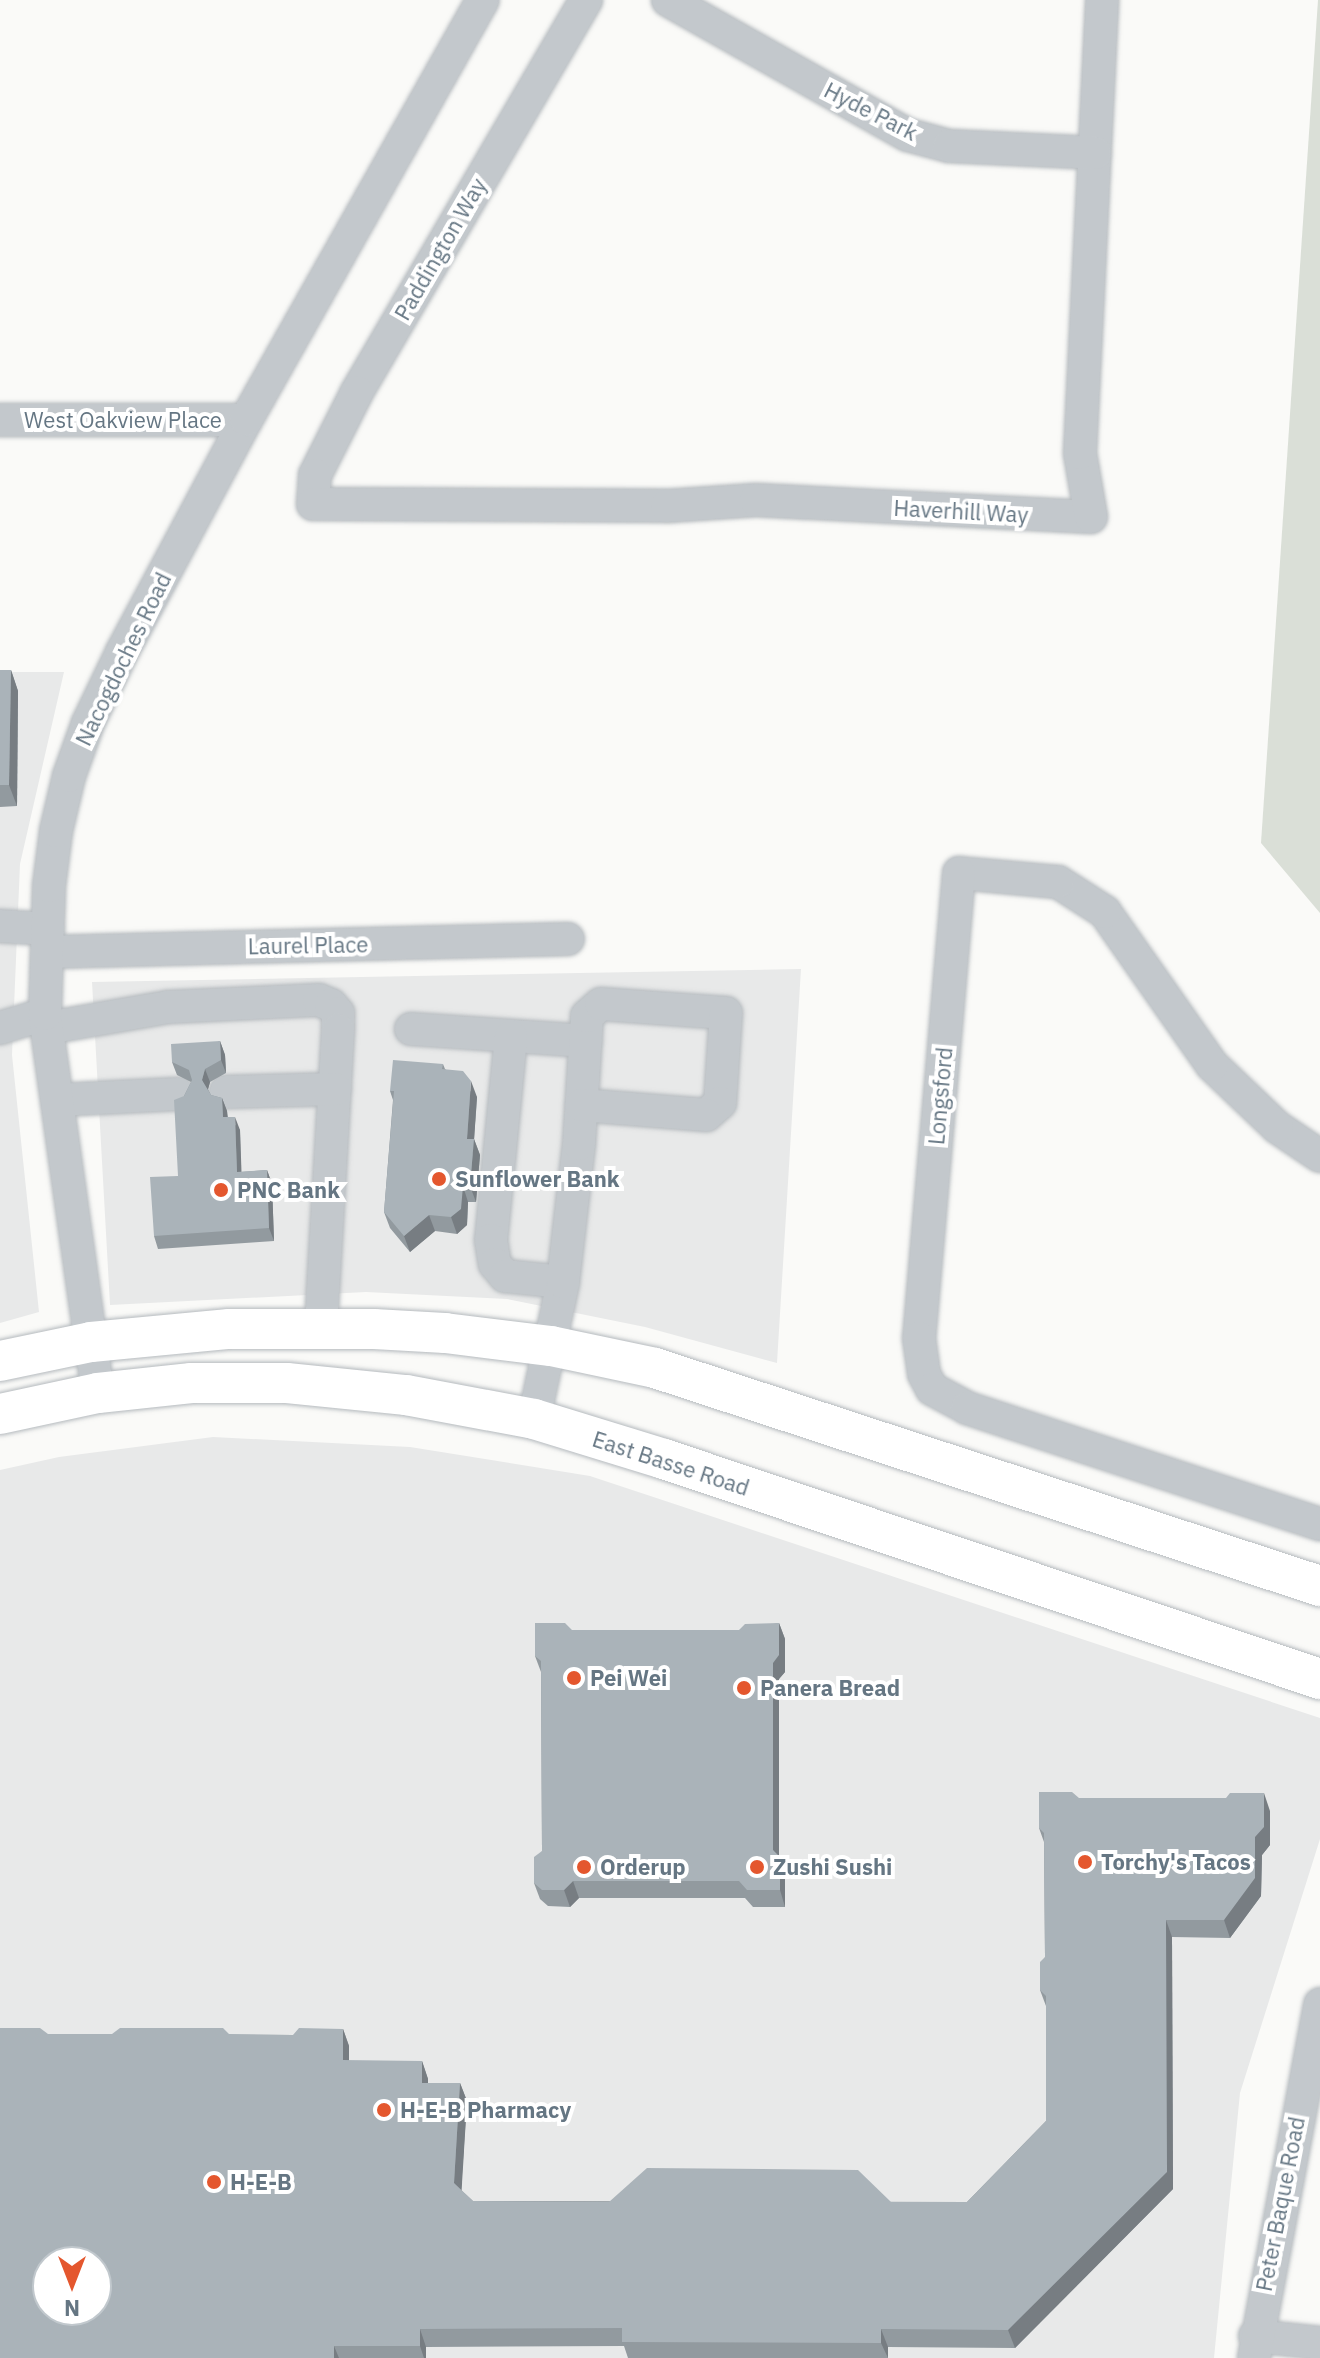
<!DOCTYPE html>
<style>
body{margin:0}
#map{position:relative;width:1320px;height:2358px;overflow:hidden;background:#fafaf8;font-family:"IBM Plex Sans",sans-serif}
div>[style]{position:absolute}
.built>*{inset:0;background:#e8e9e9}
.green>*{inset:0;background:#dadfd7}
.roads{filter:drop-shadow(0 0 2px #b5babe) drop-shadow(0 0 2px #b5babe)}
.minor>*{height:32px;margin:-16px;padding:0 16px;transform-origin:16px;border-radius:16px;background:#c3c8cc}
.major>*{height:40px;margin:-20px;padding:0 20px;transform-origin:20px;border-radius:20px;background:#fff}
.wall>*{inset:0;background:#929a9f}
.shaded-wall>*{inset:0;background:#777d82}
.building>*{inset:0;background:#aab3b9}
.dots>*{width:22px;height:22px;translate:-50% -50%;box-sizing:border-box;border:4px solid #fff;border-radius:50%}
span{translate:-50% -50%;white-space:nowrap;text-align:center;line-height:1.15;-webkit-text-stroke:8px #fff;paint-order:stroke}
.street-label{font-size:22px;color:#657683}
.poi-label{font-size:22px;color:#657683;font-weight:700}
.left{translate:0 -50%;text-align:left}
.north{position:absolute;left:32px;top:2246px;width:80px;height:80px;box-sizing:border-box;background:#fff;border:2px solid #c1c8cd;border-radius:50%;rotate:180deg;font-size:22px;font-weight:700;line-height:32px;text-align:center;color:#657683}
.north::after{content:'';display:block;margin:auto;width:28px;height:36px;background:#e4572e;clip-path:polygon(50% 0,100% 100%,50% 72%,0 100%)}
</style>
<div id="map">
<div class="built">
<div style="clip-path:polygon(0 672px,64px 672px,20px 864px,12px 1055px,39px 1312px,0 1323px)"></div>
<div style="clip-path:polygon(801px 969px,777px 1363px,645px 1327px,507px 1299px,366px 1292px,110px 1305px,92px 982px)"></div>
<div style="clip-path:polygon(evenodd,213px 1437px,410px 1447px,590px 1476px,1320px 1718px,1320px 1839px,1240px 2093px,1214px 2358px,0 2358px,0 1470px,59px 1457px,213px 1437px,48px 2262px,96px 2262px,96px 2310px,48px 2310px,48px 2262px)"></div>
</div>
<div class="green">
<div style="clip-path:polygon(1318px 0,1320px 0,1320px 913px,1261px 843px)"></div>
</div>
<div class="roads">
<div class="minor">
<div style="left:586px;top:0;width:454px;rotate:120.3deg"></div>
<div style="left:357px;top:392px;width:93px;rotate:116.8deg"></div>
<div style="left:315px;top:475px;width:29px;rotate:94deg"></div>
<div style="left:313px;top:504px;width:354px;rotate:0.3deg"></div>
<div style="left:667px;top:506px;width:89px;rotate:-3.9deg"></div>
<div style="left:756px;top:500px;width:335px;rotate:2.9deg"></div>
<div style="left:1091px;top:517px;width:65px;rotate:-99.8deg"></div>
<div style="left:1080px;top:453px;width:454px;rotate:-87.2deg"></div>
<div style="left:668px;top:0;width:275px;rotate:29.4deg"></div>
<div style="left:908px;top:135px;width:42px;rotate:15deg"></div>
<div style="left:949px;top:146px;width:146px;rotate:2.7deg"></div>
<div style="left:0;top:420px;width:246px"></div>
<div style="left:0;top:926px;width:48px;rotate:3.6deg"></div>
<div style="left:47px;top:952px;width:521px;rotate:-1.43deg"></div>
<div style="left:0;top:1028px;width:47px;rotate:-17.3deg"></div>
<div style="left:47px;top:1028px;width:123px;rotate:-9.8deg"></div>
<div style="left:168px;top:1007px;width:151px;rotate:-2.7deg"></div>
<div style="left:319px;top:1000px;width:13px;rotate:23deg"></div>
<div style="left:331px;top:1005px;width:11px;rotate:49deg"></div>
<div style="left:338px;top:1013px;width:17px;rotate:90deg"></div>
<div style="left:338px;top:1030px;width:299px;rotate:93.3deg"></div>
<div style="left:411px;top:1029px;width:175px;rotate:3.9deg"></div>
<div style="left:511px;top:1037px;width:204px;rotate:95.6deg"></div>
<div style="left:491px;top:1240px;width:24px;rotate:81deg"></div>
<div style="left:495px;top:1264px;width:16px;rotate:50deg"></div>
<div style="left:505px;top:1276px;width:58px;rotate:5.9deg"></div>
<div style="left:226px;top:1092px;width:109px;rotate:-1.6deg"></div>
<div style="left:57px;top:1100px;width:121px;rotate:-2.8deg"></div>
<div style="left:1320px;top:1156px;width:52px;rotate:-146deg"></div>
<div style="left:1277px;top:1127px;width:90px;rotate:-136.4deg"></div>
<div style="left:1212px;top:1065px;width:187px;rotate:-125deg"></div>
<div style="left:1105px;top:912px;width:56px;rotate:-147.4deg"></div>
<div style="left:1058px;top:882px;width:99px;rotate:-174.8deg"></div>
<div style="left:959px;top:873px;width:467px;rotate:94.9deg"></div>
<div style="left:919px;top:1338px;width:36px;rotate:82deg"></div>
<div style="left:924px;top:1374px;width:17px;rotate:62deg"></div>
<div style="left:932px;top:1389px;width:40px;rotate:28deg"></div>
<div style="left:967px;top:1408px;width:372px;rotate:18.2deg"></div>
<div style="left:98px;top:1393px;width:383px;rotate:-98deg"></div>
<div style="left:45px;top:1014px;width:128px;rotate:-88.2deg"></div>
<div style="left:49px;top:886px;width:55px;rotate:-82.7deg"></div>
<div style="left:56px;top:831px;width:57px;rotate:-76.7deg"></div>
<div style="left:69px;top:776px;width:56px;rotate:-70.3deg"></div>
<div style="left:88px;top:723px;width:79px;rotate:-64.4deg"></div>
<div style="left:122px;top:652px;width:263px;rotate:-61.9deg"></div>
<div style="left:246px;top:420px;width:482px;rotate:-60.6deg"></div>
<div style="left:534px;top:1419px;width:140px;rotate:-78deg"></div>
<div style="left:563px;top:1282px;width:139px;rotate:-83.4deg"></div>
<div style="left:579px;top:1144px;width:128px;rotate:-86.4deg"></div>
<div style="left:587px;top:1016px;width:18px;rotate:-41deg"></div>
<div style="left:601px;top:1004px;width:125px;rotate:4.1deg"></div>
<div style="left:726px;top:1013px;width:90px;rotate:93.8deg"></div>
<div style="left:720px;top:1103px;width:18px;rotate:139deg"></div>
<div style="left:706px;top:1115px;width:125px;rotate:-175.4deg"></div>
<div style="left:1255px;top:2336px;width:65px;rotate:6.1deg"></div>
<div style="left:1254px;top:2358px;width:360px;rotate:-79.4deg"></div>
</div>
<div class="major">
<div style="left:0;top:1361px;width:93px;rotate:-11.8deg"></div>
<div style="left:91px;top:1342px;width:139px;rotate:-5.4deg"></div>
<div style="left:229px;top:1329px;width:145px"></div>
<div style="left:374px;top:1329px;width:71px;rotate:3.2deg"></div>
<div style="left:445px;top:1333px;width:107px;rotate:7deg"></div>
<div style="left:551px;top:1346px;width:106px;rotate:11.9deg"></div>
<div style="left:655px;top:1368px;width:700px;rotate:18.15deg"></div>
<div style="left:0;top:1414px;width:100px;rotate:-12.1deg"></div>
<div style="left:98px;top:1393px;width:94px;rotate:-6.1deg"></div>
<div style="left:191px;top:1383px;width:96px"></div>
<div style="left:287px;top:1383px;width:120px;rotate:5.8deg"></div>
<div style="left:406px;top:1395px;width:130px;rotate:10.6deg"></div>
<div style="left:534px;top:1419px;width:136px;rotate:17.1deg"></div>
<div style="left:664px;top:1459px;width:692px;rotate:18.54deg"></div>
</div>
</div>
<div class="wall">
<div style="clip-path:polygon(0 670px,11px 670px,18px 691px,17px 806px,0 807px)"></div>
<div style="clip-path:polygon(220px 1041px,225px 1055px,226px 1073px,210px 1082px,208px 1089px,211px 1095px,222px 1098px,227px 1111px,228px 1117px,240px 1130px,241px 1172px,267px 1170px,272px 1184px,274px 1241px,158px 1249px,154px 1236px,178px 1176px,184px 1096px,191px 1082px,177px 1075px,172px 1062px)"></div>
<div style="clip-path:polygon(443px 1064px,445px 1069px,477px 1097px,474px 1139px,480px 1155px,476px 1202px,468px 1202px,467px 1225px,457px 1234px,435px 1231px,410px 1252px,390px 1228px,384px 1212px,393px 1100px,390px 1091px)"></div>
<div style="clip-path:polygon(779px 1623px,785px 1639px,785px 1672px,779px 1679px,779px 1856px,785px 1874px,785px 1907px,753px 1907px,745px 1898px,579px 1898px,570px 1907px,548px 1906px,540px 1899px,534px 1883px,542px 1851px,541px 1672px,535px 1656px,739px 1630px)"></div>
<div style="clip-path:polygon(1079px 1798px,1270px 1811px,1270px 1845px,1262px 1855px,1261px 1896px,1230px 1938px,1172px 1937px,1173px 2189px,1015px 2348px,888px 2347px,888px 2358px,628px 2358px,624px 2346px,426px 2347px,426px 2358px,0 2358px,48px 2034px,293px 2035px,343px 2029px,349px 2046px,349px 2061px,422px 2061px,428px 2079px,428px 2083px,460px 2083px,467px 2101px,461px 2190px,473px 2201px,967px 2202px,1046px 2121px,1046px 2006px,1040px 1990px,1045px 1957px,1044px 1842px,1039px 1828px)"></div>
</div>
<div class="shaded-wall">
<div style="clip-path:polygon(11px 670px,18px 691px,17px 806px,9px 785px)"></div>
<div style="clip-path:polygon(220px 1041px,225px 1055px,226px 1073px,221px 1060px)"></div>
<div style="clip-path:polygon(205px 1069px,210px 1082px,207px 1093px,202px 1080px)"></div>
<div style="clip-path:polygon(471px 1081px,477px 1097px,473px 1155px,467px 1139px)"></div>
<div style="clip-path:polygon(222px 1098px,227px 1111px,228px 1131px,223px 1117px)"></div>
<div style="clip-path:polygon(235px 1117px,240px 1130px,242px 1186px,237px 1172px)"></div>
<div style="clip-path:polygon(474px 1139px,480px 1155px,476px 1202px,470px 1186px)"></div>
<div style="clip-path:polygon(267px 1170px,272px 1184px,274px 1241px,269px 1228px)"></div>
<div style="clip-path:polygon(463px 1186px,468px 1202px,467px 1225px,457px 1234px,451px 1217px)"></div>
<div style="clip-path:polygon(429px 1215px,435px 1231px,410px 1252px,404px 1236px)"></div>
<div style="clip-path:polygon(779px 1623px,785px 1639px,785px 1672px,779px 1679px,779px 1866px,773px 1850px,773px 1663px)"></div>
<div style="clip-path:polygon(1264px 1793px,1270px 1811px,1270px 1845px,1262px 1855px,1261px 1896px,1230px 1938px,1224px 1920px,1255px 1837px)"></div>
<div style="clip-path:polygon(780px 1857px,785px 1874px,785px 1907px,780px 1890px)"></div>
<div style="clip-path:polygon(573px 1881px,579px 1898px,570px 1907px,564px 1890px)"></div>
<div style="clip-path:polygon(1166px 1920px,1172px 1937px,1173px 2189px,1015px 2348px,1008px 2330px)"></div>
<div style="clip-path:polygon(343px 2029px,349px 2046px,349px 2078px,343px 2060px)"></div>
<div style="clip-path:polygon(422px 2061px,428px 2079px,428px 2101px,422px 2083px)"></div>
<div style="clip-path:polygon(460px 2083px,467px 2101px,461px 2200px,454px 2183px)"></div>
<div style="clip-path:polygon(420px 2329px,426px 2347px,426px 2358px,424px 2358px,420px 2346px)"></div>
<div style="clip-path:polygon(881px 2329px,888px 2347px,888px 2358px,881px 2343px)"></div>
<div style="clip-path:polygon(334px 2346px,339px 2358px,334px 2358px)"></div>
</div>
<div class="building">
<div style="clip-path:polygon(0 670px,11px 670px,9px 785px,0 785px)"></div>
<div style="clip-path:polygon(220px 1041px,221px 1060px,205px 1069px,202px 1080px,211px 1095px,222px 1098px,223px 1117px,235px 1117px,237px 1172px,267px 1170px,269px 1228px,154px 1236px,150px 1177px,178px 1176px,174px 1100px,184px 1096px,192px 1080px,189px 1070px,172px 1062px,171px 1044px)"></div>
<div style="clip-path:polygon(393px 1060px,443px 1064px,442px 1069px,463px 1071px,471px 1081px,467px 1139px,474px 1139px,470px 1186px,463px 1186px,461px 1209px,451px 1217px,429px 1215px,404px 1236px,384px 1212px,394px 1091px,390px 1091px)"></div>
<div style="clip-path:polygon(535px 1623px,565px 1623px,572px 1630px,739px 1630px,745px 1624px,779px 1623px,779px 1655px,773px 1663px,773px 1850px,780px 1857px,780px 1890px,747px 1890px,739px 1881px,573px 1881px,564px 1890px,542px 1890px,534px 1883px,534px 1857px,542px 1851px,541px 1661px,535px 1656px)"></div>
<div style="clip-path:polygon(evenodd,1039px 1792px,1072px 1792px,1079px 1798px,1226px 1798px,1230px 1793px,1264px 1793px,1264px 1827px,1255px 1837px,1255px 1878px,1224px 1920px,1166px 1920px,1167px 2172px,1008px 2330px,881px 2329px,881px 2343px,622px 2342px,622px 2328px,420px 2329px,420px 2346px,334px 2346px,334px 2358px,0 2358px,0 2028px,40px 2028px,48px 2034px,112px 2034px,120px 2028px,223px 2028px,229px 2034px,293px 2035px,299px 2028px,343px 2029px,343px 2060px,422px 2061px,422px 2083px,460px 2083px,454px 2183px,473px 2201px,609px 2202px,647px 2168px,858px 2170px,891px 2202px,967px 2202px,1046px 2121px,1046px 1996px,1040px 1990px,1040px 1962px,1045px 1957px,1044px 1833px,1039px 1828px,1039px 1792px,48px 2262px,96px 2262px,96px 2310px,48px 2310px,48px 2262px)"></div>
</div>
<div class="dots">
<div style="left:439px;top:1179px;background:#e4572e"></div>
<div style="left:221px;top:1190px;background:#e4572e"></div>
<div style="left:574px;top:1678px;background:#e4572e"></div>
<div style="left:744px;top:1688px;background:#e4572e"></div>
<div style="left:1085px;top:1862px;background:#e4572e"></div>
<div style="left:584px;top:1867px;background:#e4572e"></div>
<div style="left:757px;top:1867px;background:#e4572e"></div>
<div style="left:384px;top:2110px;background:#e4572e"></div>
<div style="left:214px;top:2182px;background:#e4572e"></div>
</div>
<div class="street-label">
<span style="left:871px;top:111px;rotate:27deg">Hyde Park</span>
<span style="left:440px;top:249px;rotate:-60deg">Paddington Way</span>
<span style="left:123px;top:420px">West Oakview Place</span>
<span style="left:961px;top:511px;rotate:3deg">Haverhill Way</span>
<span style="left:123px;top:659px;rotate:-64deg">Nacogdoches Road</span>
<span style="left:308px;top:945px;rotate:-1deg">Laurel Place</span>
<span style="left:940px;top:1096px;rotate:-85deg">Longsford</span>
<span style="left:671px;top:1463px;rotate:18deg">East Basse Road</span>
<span style="left:1280px;top:2204px;rotate:-79deg">Peter Baque Road</span>
</div>
<div class="poi-label">
<span class="left" style="left:455px;top:1179px">Sunflower Bank</span>
<span class="left" style="left:237px;top:1190px">PNC Bank</span>
<span class="left" style="left:590px;top:1678px">Pei Wei</span>
<span class="left" style="left:760px;top:1688px">Panera Bread</span>
<span class="left" style="left:1101px;top:1862px">Torchy's Tacos</span>
<span class="left" style="left:600px;top:1867px">Orderup</span>
<span class="left" style="left:773px;top:1867px">Zushi Sushi</span>
<span class="left" style="left:400px;top:2110px">H-E-B Pharmacy</span>
<span class="left" style="left:230px;top:2182px">H-E-B</span>
</div>
<div class="north">N</div>
</div>
